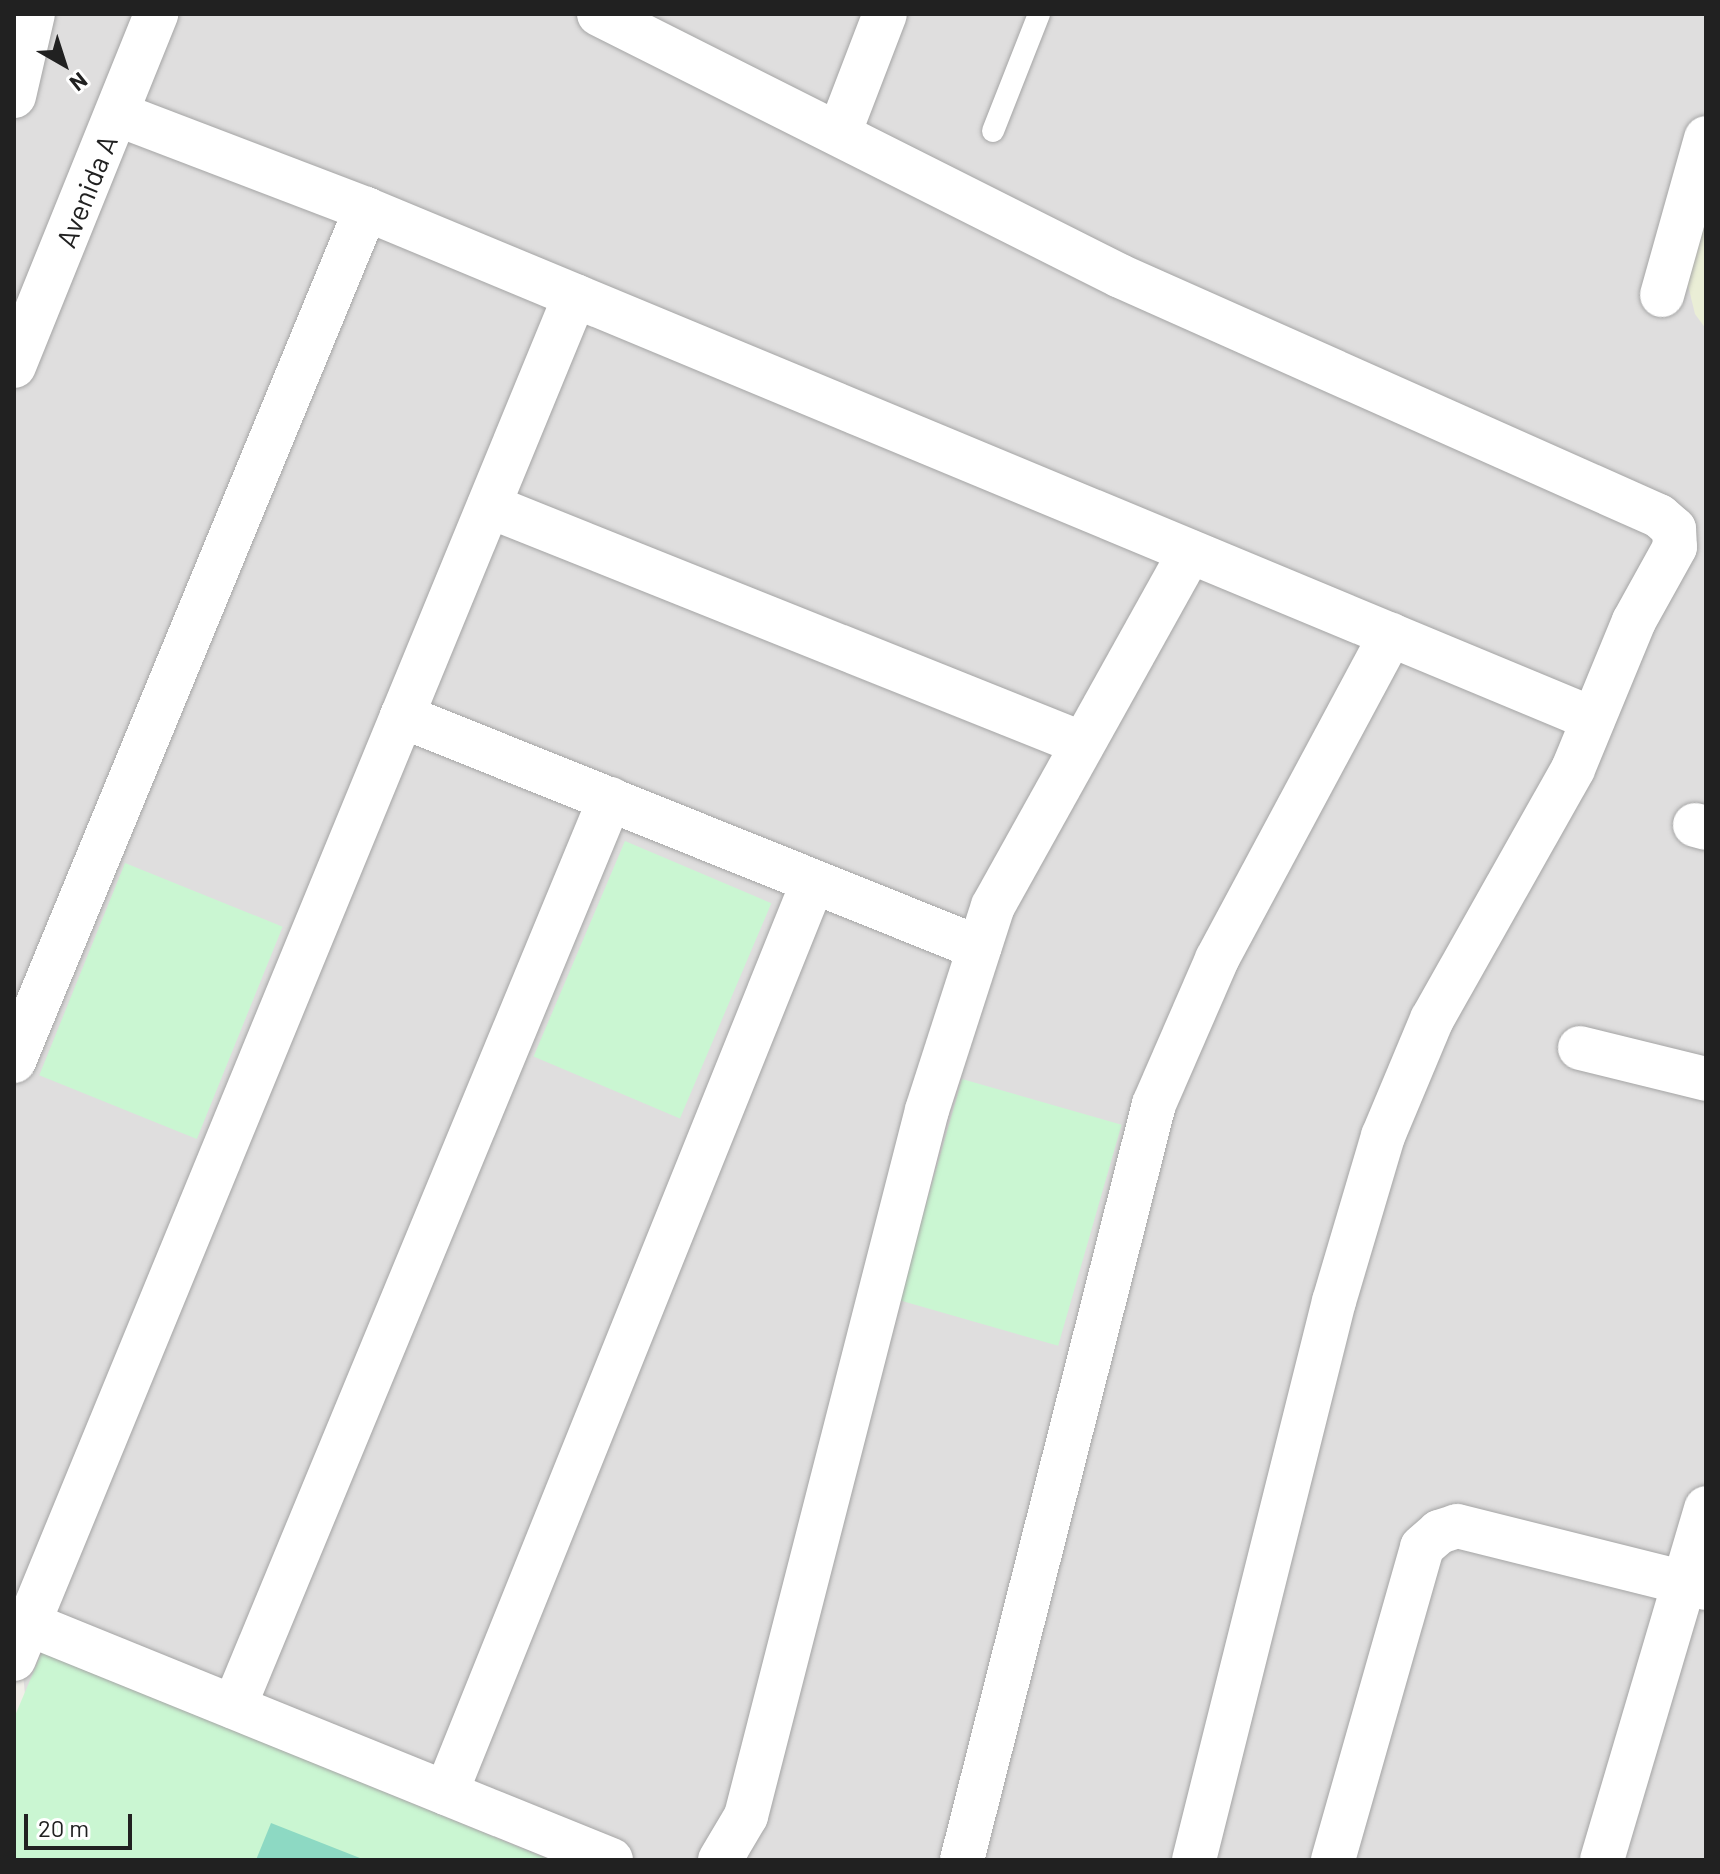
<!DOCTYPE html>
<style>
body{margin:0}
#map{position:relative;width:1720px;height:1874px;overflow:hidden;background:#f1efe9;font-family:Barlow,sans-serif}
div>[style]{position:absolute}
.residential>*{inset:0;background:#dfdede}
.farmland>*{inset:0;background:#eaeed6}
.park>*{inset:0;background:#caf6d2;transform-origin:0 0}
.pitch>*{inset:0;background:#8dd9c3}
.roads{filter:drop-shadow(0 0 2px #a5a5a5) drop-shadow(0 0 2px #a5a5a5)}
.service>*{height:22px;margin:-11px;padding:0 11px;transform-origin:11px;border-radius:11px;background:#fff}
.minor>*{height:44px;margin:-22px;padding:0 22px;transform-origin:22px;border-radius:22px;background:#fff}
.tertiary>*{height:44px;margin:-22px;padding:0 22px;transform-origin:22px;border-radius:22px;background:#fff}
span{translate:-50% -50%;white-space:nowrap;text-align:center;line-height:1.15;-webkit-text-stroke:8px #fff;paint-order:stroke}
.street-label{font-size:28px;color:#212121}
.frame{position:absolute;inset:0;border:16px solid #212121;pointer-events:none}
.north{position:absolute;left:24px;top:24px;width:80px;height:80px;-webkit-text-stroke:6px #fff;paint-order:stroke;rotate:141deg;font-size:22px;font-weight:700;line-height:32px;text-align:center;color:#212121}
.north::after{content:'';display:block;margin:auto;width:28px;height:36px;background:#212121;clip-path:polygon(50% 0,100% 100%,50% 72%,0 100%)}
.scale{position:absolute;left:24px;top:1814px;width:108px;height:36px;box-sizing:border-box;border:4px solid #212121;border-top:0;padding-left:10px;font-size:24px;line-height:28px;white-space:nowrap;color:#212121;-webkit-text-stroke:6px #fff;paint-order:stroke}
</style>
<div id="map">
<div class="residential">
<div style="clip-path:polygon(14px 14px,1706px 14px,1706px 1860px,40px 1860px,14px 1574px)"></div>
</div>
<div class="farmland">
<div style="clip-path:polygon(1706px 222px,1706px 329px,1695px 314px,1684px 269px)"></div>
</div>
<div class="park">
<div style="left:625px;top:841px;width:159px;height:234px;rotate:23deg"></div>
<div style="left:125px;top:863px;width:170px;height:229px;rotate:22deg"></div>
<div style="left:962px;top:1079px;width:166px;height:230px;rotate:16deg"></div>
<div style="clip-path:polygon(42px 1652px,548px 1859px,14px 1860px,14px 1718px)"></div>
</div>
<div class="pitch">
<div style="clip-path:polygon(271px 1823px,365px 1860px,256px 1860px)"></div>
</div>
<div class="roads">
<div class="service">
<div style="left:993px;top:131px;width:126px;rotate:-68.5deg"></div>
</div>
<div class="minor">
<div style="left:599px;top:14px;width:583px;rotate:26.7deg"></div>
<div style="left:1120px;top:276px;width:590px;rotate:24deg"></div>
<div style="left:1659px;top:516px;width:20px;rotate:41deg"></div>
<div style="left:1674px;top:529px;width:18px;rotate:87deg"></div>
<div style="left:1675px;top:547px;width:85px;rotate:119deg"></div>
<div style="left:1634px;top:621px;width:160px;rotate:112.4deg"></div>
<div style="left:1573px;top:769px;width:287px;rotate:119.4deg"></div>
<div style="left:1432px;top:1019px;width:127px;rotate:112.7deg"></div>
<div style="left:1383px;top:1136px;width:172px;rotate:106.5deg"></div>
<div style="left:1334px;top:1301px;width:576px;rotate:104.06deg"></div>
<div style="left:117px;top:114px;width:267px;rotate:20.9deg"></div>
<div style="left:366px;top:209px;width:1329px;rotate:22.57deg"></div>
<div style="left:840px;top:131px;width:125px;rotate:-69deg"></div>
<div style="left:1662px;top:295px;width:163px;rotate:-74.3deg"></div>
<div style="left:489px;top:506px;width:638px;rotate:21.82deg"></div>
<div style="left:402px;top:716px;width:622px;rotate:21.9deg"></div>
<div style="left:1695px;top:825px;width:11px;rotate:15deg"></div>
<div style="left:1580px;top:1048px;width:130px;rotate:13.8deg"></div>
<div style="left:14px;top:1061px;width:922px;rotate:-67.55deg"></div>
<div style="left:29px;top:1624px;width:628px;rotate:22.07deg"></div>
<div style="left:14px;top:1659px;width:1474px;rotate:-67.63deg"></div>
<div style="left:234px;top:1707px;width:983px;rotate:-67.51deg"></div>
<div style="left:446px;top:1793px;width:982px;rotate:-68.06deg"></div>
<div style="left:720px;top:1860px;width:51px;rotate:-59.4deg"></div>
<div style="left:746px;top:1816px;width:729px;rotate:-75.62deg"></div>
<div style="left:927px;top:1110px;width:214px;rotate:-72.1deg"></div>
<div style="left:993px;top:906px;width:405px;rotate:-60.9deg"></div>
<div style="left:962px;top:1860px;width:780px;rotate:-75.75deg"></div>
<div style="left:1154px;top:1104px;width:158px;rotate:-66.5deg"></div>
<div style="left:1217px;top:959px;width:368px;rotate:-61.8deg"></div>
<div style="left:1333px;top:1860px;width:325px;rotate:-74.1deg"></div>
<div style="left:1422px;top:1547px;width:23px;rotate:-41deg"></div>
<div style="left:1439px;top:1532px;width:19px;rotate:-18deg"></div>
<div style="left:1457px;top:1526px;width:257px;rotate:14deg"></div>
<div style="left:1602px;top:1860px;width:367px;rotate:-73.5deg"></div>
</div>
<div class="tertiary">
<div style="left:14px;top:96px;width:84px;rotate:-77deg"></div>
<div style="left:14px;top:366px;width:380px;rotate:-68deg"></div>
</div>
</div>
<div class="street-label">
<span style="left:86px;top:191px;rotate:-68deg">Avenida A</span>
</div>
<div class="frame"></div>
<div class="north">N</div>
<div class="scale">20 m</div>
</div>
